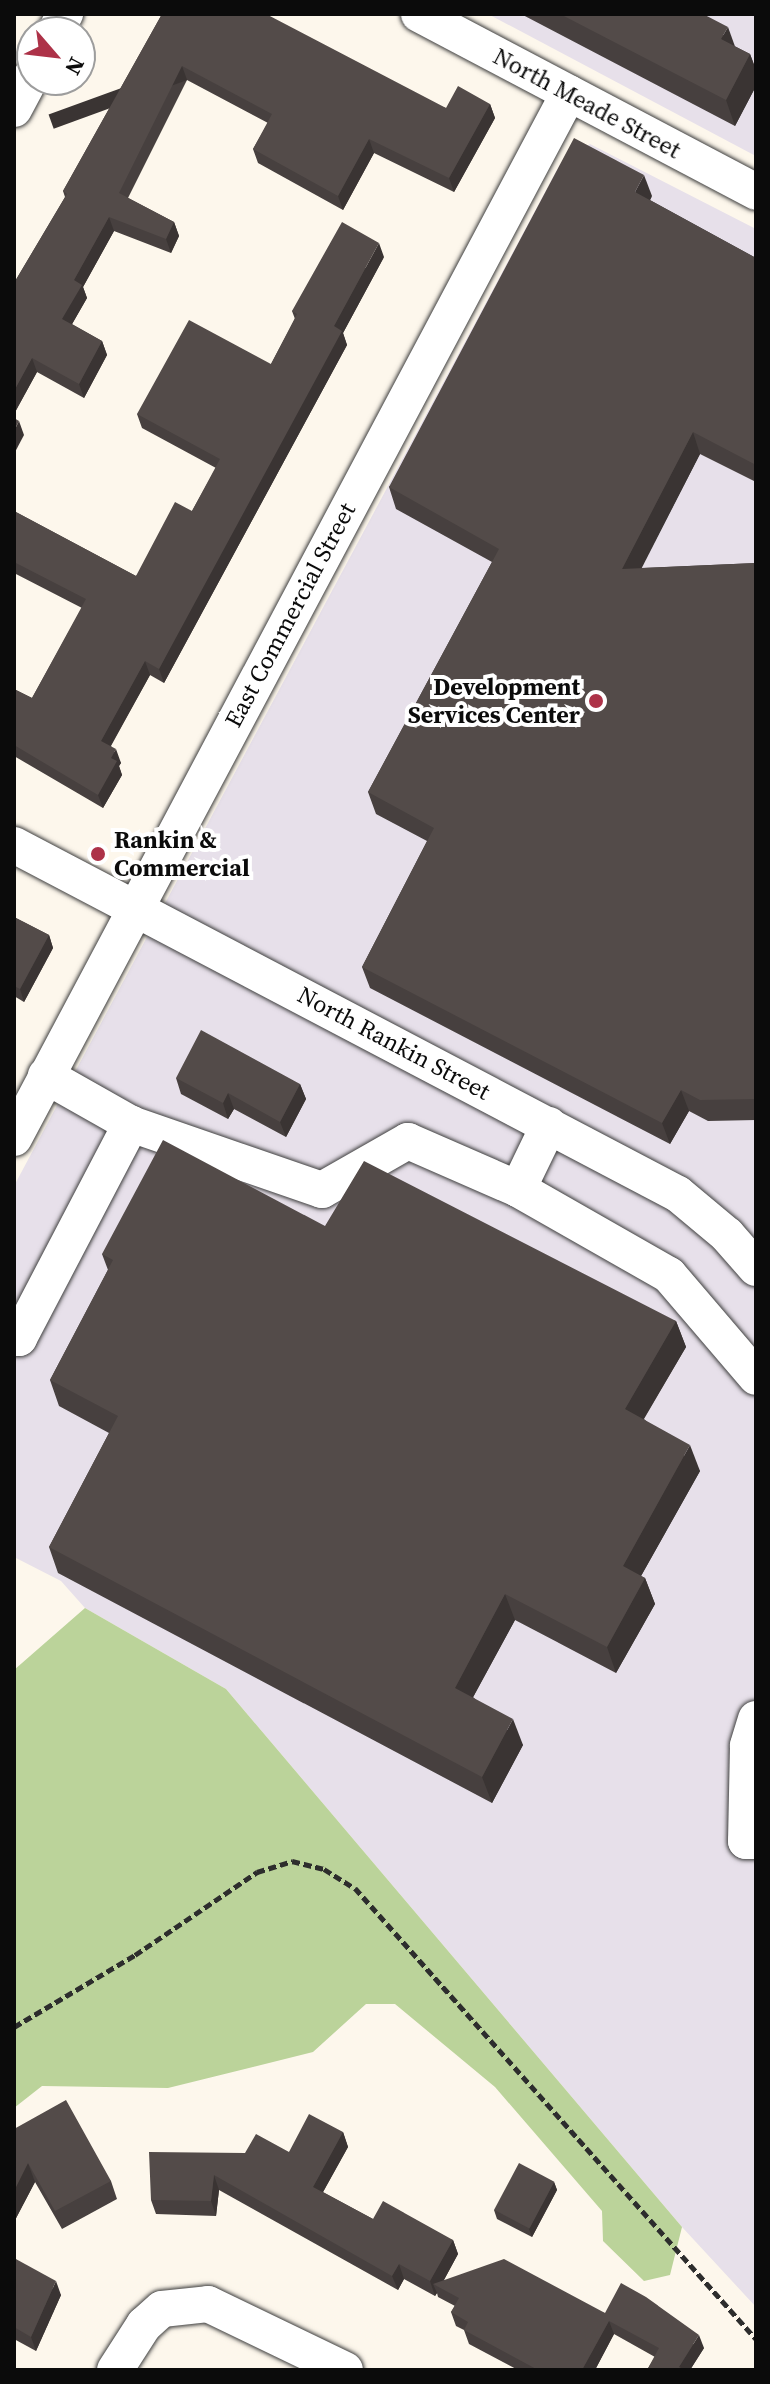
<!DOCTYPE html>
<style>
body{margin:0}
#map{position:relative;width:770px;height:2384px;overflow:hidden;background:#fdf7ec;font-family:"Source Serif 4",serif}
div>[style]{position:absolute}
.industrial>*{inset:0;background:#e7e0ea}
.forest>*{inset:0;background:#bbd39a}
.path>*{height:5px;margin-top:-2.5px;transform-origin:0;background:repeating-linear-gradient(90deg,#2d2d2d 0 8px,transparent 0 12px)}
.roads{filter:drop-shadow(0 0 2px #3e3e3e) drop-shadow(0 0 2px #3e3e3e)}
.minor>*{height:36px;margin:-18px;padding:0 18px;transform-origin:18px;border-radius:18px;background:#fff}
.wall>*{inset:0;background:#47403f}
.shaded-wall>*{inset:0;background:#3a3433;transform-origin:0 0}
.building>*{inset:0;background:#534b49;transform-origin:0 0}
.dots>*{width:22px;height:22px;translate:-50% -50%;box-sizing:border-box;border:4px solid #fff;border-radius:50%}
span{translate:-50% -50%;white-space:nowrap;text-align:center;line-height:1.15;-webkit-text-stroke:8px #fff;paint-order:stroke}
.street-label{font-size:24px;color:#0b0b0b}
.poi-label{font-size:24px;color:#0b0b0b;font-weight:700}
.right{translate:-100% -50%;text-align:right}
.left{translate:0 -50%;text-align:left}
.frame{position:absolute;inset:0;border:16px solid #0b0b0b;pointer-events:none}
.north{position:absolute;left:16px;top:16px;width:80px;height:80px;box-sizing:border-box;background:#fff;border:2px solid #9d9d9d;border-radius:50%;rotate:118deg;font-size:22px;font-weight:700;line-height:32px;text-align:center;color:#0b0b0b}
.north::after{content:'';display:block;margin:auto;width:28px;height:36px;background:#ad3248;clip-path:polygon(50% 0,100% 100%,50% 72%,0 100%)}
</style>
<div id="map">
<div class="industrial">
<div style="clip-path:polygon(488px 14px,756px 14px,756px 156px,752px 154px)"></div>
<div style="clip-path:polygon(590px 144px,756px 229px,756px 2307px,682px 2227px,226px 1689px,85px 1608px,61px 1581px,14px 1557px,14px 1186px,560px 164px)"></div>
</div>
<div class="forest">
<div style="clip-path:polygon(85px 1608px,226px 1689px,682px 2227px,670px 2275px,644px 2281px,603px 2241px,602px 2211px,495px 2087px,395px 2004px,366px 2004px,313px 2052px,168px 2088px,42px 2086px,14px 2108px,14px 1670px)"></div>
</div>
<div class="path">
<div style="left:14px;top:2027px;width:141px;rotate:-30.8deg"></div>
<div style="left:135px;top:1955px;width:148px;rotate:-34.2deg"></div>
<div style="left:257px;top:1872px;width:37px;rotate:-17deg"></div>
<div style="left:292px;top:1861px;width:33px;rotate:14deg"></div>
<div style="left:324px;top:1869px;width:36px;rotate:32deg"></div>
<div style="left:355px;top:1888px;width:603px;rotate:48.36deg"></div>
</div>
<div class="roads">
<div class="minor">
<div style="left:419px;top:14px;width:381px;rotate:27.8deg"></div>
<div style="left:55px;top:32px;width:21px;rotate:-61deg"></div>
<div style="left:14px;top:109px;width:38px;rotate:-62deg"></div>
<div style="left:14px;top:845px;width:750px;rotate:27.73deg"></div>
<div style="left:678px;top:1194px;width:64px;rotate:39.9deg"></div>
<div style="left:727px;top:1235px;width:44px;rotate:48.7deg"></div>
<div style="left:131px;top:1124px;width:202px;rotate:19.1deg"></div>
<div style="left:322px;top:1190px;width:99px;rotate:-29.7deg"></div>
<div style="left:408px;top:1141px;width:120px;rotate:23.6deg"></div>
<div style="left:518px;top:1189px;width:71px;rotate:-64.2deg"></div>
<div style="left:14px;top:1138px;width:1183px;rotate:-62.03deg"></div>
<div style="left:518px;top:1189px;width:174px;rotate:29.7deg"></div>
<div style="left:669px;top:1275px;width:134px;rotate:49.5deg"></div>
<div style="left:14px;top:1335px;width:6px;rotate:31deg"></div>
<div style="left:19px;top:1338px;width:242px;rotate:-62.4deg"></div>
<div style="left:131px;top:1124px;width:98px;rotate:-150.5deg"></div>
<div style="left:756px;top:1719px;width:28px;rotate:107deg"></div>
<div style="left:748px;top:1746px;width:95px;rotate:91.2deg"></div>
<div style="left:746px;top:1841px;width:10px"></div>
<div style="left:115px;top:2370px;width:54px;rotate:-57.2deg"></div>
<div style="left:144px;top:2325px;width:24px;rotate:-42deg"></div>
<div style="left:162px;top:2309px;width:46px;rotate:-6.2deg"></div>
<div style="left:208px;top:2304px;width:152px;rotate:25.7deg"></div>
</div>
</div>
<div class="wall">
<div style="clip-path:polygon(162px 14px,446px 108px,490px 104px,495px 118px,454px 192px,374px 153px,343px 210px,258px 163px,253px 149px,268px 123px,187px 80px,128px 198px,174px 222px,179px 236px,171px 253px,114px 231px,83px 287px,87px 298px,72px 324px,102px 341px,107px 355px,84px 398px,37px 372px,14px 414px,14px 283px,65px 197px,63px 191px)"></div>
<div style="clip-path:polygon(521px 14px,703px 14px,734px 46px,750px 54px,756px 70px,756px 86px,735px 126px)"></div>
<div style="clip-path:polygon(652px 196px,650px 200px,756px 258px,756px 482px,700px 454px,641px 568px,756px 563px,756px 1120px,708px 1121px,689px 1111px,670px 1144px,370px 988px,362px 967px,427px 841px,376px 814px,368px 792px,492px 562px,396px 509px,389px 487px)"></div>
<div style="clip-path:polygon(384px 257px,343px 333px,347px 345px,164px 683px,150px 675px,111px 746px,121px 763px,119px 766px,122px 775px,103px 808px,14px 756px,14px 689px,32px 698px,82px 608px,14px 573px,14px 511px,136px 576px,192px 511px,216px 468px,142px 428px,137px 414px,271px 364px,295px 319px,292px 311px)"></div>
<div style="clip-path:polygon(14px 917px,49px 935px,53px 948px,24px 1002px,14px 996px)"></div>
<div style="clip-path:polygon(176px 1078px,300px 1084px,306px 1099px,286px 1137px,234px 1109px,228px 1119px,181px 1094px)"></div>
<div style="clip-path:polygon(325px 1226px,676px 1321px,686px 1347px,644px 1419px,700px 1471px,641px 1576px,645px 1578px,655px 1604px,616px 1673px,515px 1620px,473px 1697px,523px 1745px,492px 1803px,58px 1573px,49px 1547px,109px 1433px,59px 1406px,50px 1380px,108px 1270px,102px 1254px)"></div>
<div style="clip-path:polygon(14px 2129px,111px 2181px,117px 2199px,62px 2229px,35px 2182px,14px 2222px)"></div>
<div style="clip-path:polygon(343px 2132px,348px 2147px,323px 2192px,373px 2219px,453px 2240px,458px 2254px,444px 2280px,605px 2313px,704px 2348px,690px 2370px,647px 2370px,655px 2357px,614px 2334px,595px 2370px,518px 2370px,469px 2344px,464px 2330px,456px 2326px,451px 2312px,455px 2306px,438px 2297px,437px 2293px,435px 2296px,404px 2279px,398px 2290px,219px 2190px,216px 2216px,156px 2214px,151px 2200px,245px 2153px,289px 2152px)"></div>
<div style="clip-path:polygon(554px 2182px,557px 2190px,532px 2237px,497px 2219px,494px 2210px)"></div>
<div style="clip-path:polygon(14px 2258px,61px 2295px,36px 2351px,14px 2339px)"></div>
</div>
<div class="shaded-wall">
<div style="clip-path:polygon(728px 27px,737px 52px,721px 39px)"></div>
<div style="clip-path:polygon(750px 54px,756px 70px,756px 86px,735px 126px,726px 100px)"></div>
<div style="left:182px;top:66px;width:15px;height:142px;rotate:70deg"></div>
<div style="clip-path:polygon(490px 104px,495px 118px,454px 192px,449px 178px)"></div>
<div style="clip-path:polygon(369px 139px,374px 153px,343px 210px,338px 196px)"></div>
<div style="clip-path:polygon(644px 175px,652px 196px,643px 214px,635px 192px)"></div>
<div style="clip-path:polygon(109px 217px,114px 231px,83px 287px,87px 298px,67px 333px,62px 319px,74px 280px)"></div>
<div style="clip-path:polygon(174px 222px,179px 236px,171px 253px,166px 239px)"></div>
<div style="clip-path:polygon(379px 243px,384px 257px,343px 333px,347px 345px,164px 683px,159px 669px,334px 326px)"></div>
<div style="clip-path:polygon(102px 341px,107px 355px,84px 398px,79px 384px)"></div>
<div style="clip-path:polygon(32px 358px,37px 372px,14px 414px,14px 391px)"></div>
<div style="clip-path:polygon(19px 421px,24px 435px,14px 454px,14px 431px)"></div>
<div style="clip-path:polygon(693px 432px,700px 454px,630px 591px,622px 569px)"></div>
<div style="clip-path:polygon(145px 661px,150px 675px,106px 754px,101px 741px)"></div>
<div style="clip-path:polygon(116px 749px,121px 763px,119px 766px,122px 775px,103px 808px,98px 795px,111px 758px)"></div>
<div style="clip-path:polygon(49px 935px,53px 948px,24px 1002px,20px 989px)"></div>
<div style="clip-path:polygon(300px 1084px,306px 1099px,286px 1137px,280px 1122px)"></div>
<div style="clip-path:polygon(681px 1090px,689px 1111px,670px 1144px,662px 1123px)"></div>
<div style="clip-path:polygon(228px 1093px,234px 1109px,228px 1119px,223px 1103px)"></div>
<div style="clip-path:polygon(676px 1321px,686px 1347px,634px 1435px,625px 1409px)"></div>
<div style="clip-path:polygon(690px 1445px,700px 1471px,632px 1592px,623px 1566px)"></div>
<div style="clip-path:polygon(645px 1578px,655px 1604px,616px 1673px,607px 1647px)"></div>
<div style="clip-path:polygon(505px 1594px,515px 1620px,464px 1714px,455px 1688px)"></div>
<div style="clip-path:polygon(513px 1719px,523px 1745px,492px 1803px,482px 1777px)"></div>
<div style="clip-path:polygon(343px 2132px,348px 2147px,318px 2201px,313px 2187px)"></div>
<div style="clip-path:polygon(28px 2163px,35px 2182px,14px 2222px,14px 2191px)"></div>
<div style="clip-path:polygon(214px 2175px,219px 2190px,216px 2216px,211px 2201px)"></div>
<div style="clip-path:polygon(554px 2182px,557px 2190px,532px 2237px,529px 2229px)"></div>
<div style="clip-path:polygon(453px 2240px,458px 2254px,440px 2287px,433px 2284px,437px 2293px,435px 2296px,430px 2281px)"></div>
<div style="clip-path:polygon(399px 2264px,404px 2279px,398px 2290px,392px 2276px)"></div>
<div style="clip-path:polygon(56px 2281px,61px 2295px,36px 2351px,31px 2337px)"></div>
<div style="clip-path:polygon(609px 2321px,614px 2334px,595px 2370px,582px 2370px)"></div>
<div style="clip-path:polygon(699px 2335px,704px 2348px,690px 2370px,680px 2370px,679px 2367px)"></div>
</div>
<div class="building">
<div style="clip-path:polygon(162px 14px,266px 14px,446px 108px,458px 86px,490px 104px,449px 178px,369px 139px,338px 196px,253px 149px,272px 114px,182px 66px,119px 193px,174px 222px,166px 239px,109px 217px,74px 280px,82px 285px,62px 319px,102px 341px,79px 384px,32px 358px,14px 391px,14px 283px,67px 194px,63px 191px)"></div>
<div style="clip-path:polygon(560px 14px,703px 14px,728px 27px,721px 39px,750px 54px,726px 100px)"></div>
<div style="clip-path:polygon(574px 138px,644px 175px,635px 192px,756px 258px,756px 465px,693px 432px,622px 569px,756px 563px,756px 1099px,700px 1100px,681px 1090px,662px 1123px,362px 967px,434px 828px,368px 792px,499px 549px,389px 487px)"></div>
<div style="clip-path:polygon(342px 222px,379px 243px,334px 326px,342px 331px,159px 669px,145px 661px,101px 741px,116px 749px,111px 758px,117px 761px,98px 795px,14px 745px,14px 689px,32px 698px,86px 599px,14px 562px,14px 511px,136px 576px,175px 502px,192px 511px,220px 459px,137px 414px,189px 320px,271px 364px,297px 314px,292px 311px)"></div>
<div style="clip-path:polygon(14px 418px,19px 421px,14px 431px)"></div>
<div style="clip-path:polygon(14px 917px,49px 935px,20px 989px,14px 986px)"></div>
<div style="clip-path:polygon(201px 1030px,300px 1084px,280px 1122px,228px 1093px,223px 1103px,176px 1078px)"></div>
<div style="clip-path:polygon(163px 1140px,325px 1226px,364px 1161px,676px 1321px,625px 1409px,690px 1445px,623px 1566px,645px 1578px,607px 1647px,505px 1594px,455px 1688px,513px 1719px,482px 1777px,49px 1547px,118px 1416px,50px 1380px,113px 1260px,102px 1254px)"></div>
<div style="clip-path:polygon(66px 2100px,111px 2181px,55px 2211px,28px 2163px,14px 2191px,14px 2136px,15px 2135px,14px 2129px)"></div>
<div style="clip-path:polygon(309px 2114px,343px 2132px,313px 2187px,373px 2219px,383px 2201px,453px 2240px,430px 2281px,399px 2264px,392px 2276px,214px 2175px,211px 2201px,151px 2200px,149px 2152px,245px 2153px,256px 2134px,289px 2152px)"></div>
<div style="left:519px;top:2163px;width:40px;height:53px;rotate:28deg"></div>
<div style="clip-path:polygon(14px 2258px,56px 2281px,31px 2337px,14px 2327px)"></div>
<div style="clip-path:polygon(504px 2259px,605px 2313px,621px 2283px,646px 2297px,699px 2335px,679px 2367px,685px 2370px,647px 2370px,659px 2348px,609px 2321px,582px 2370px,538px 2370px,464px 2330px,468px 2322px,451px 2312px,459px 2298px,433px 2284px)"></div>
</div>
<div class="dots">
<div style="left:596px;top:701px;background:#ad3248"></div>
<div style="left:98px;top:854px;background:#ad3248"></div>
</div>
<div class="street-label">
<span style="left:587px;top:103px;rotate:28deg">North Meade Street</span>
<span style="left:290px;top:615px;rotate:-62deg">East Commercial Street</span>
<span style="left:394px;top:1043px;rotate:28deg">North Rankin Street</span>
</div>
<div class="poi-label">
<span class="right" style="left:580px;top:701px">Development<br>Services Center</span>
<span class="left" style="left:114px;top:854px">Rankin &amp;<br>Commercial</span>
</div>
<div class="frame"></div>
<div class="north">N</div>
</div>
